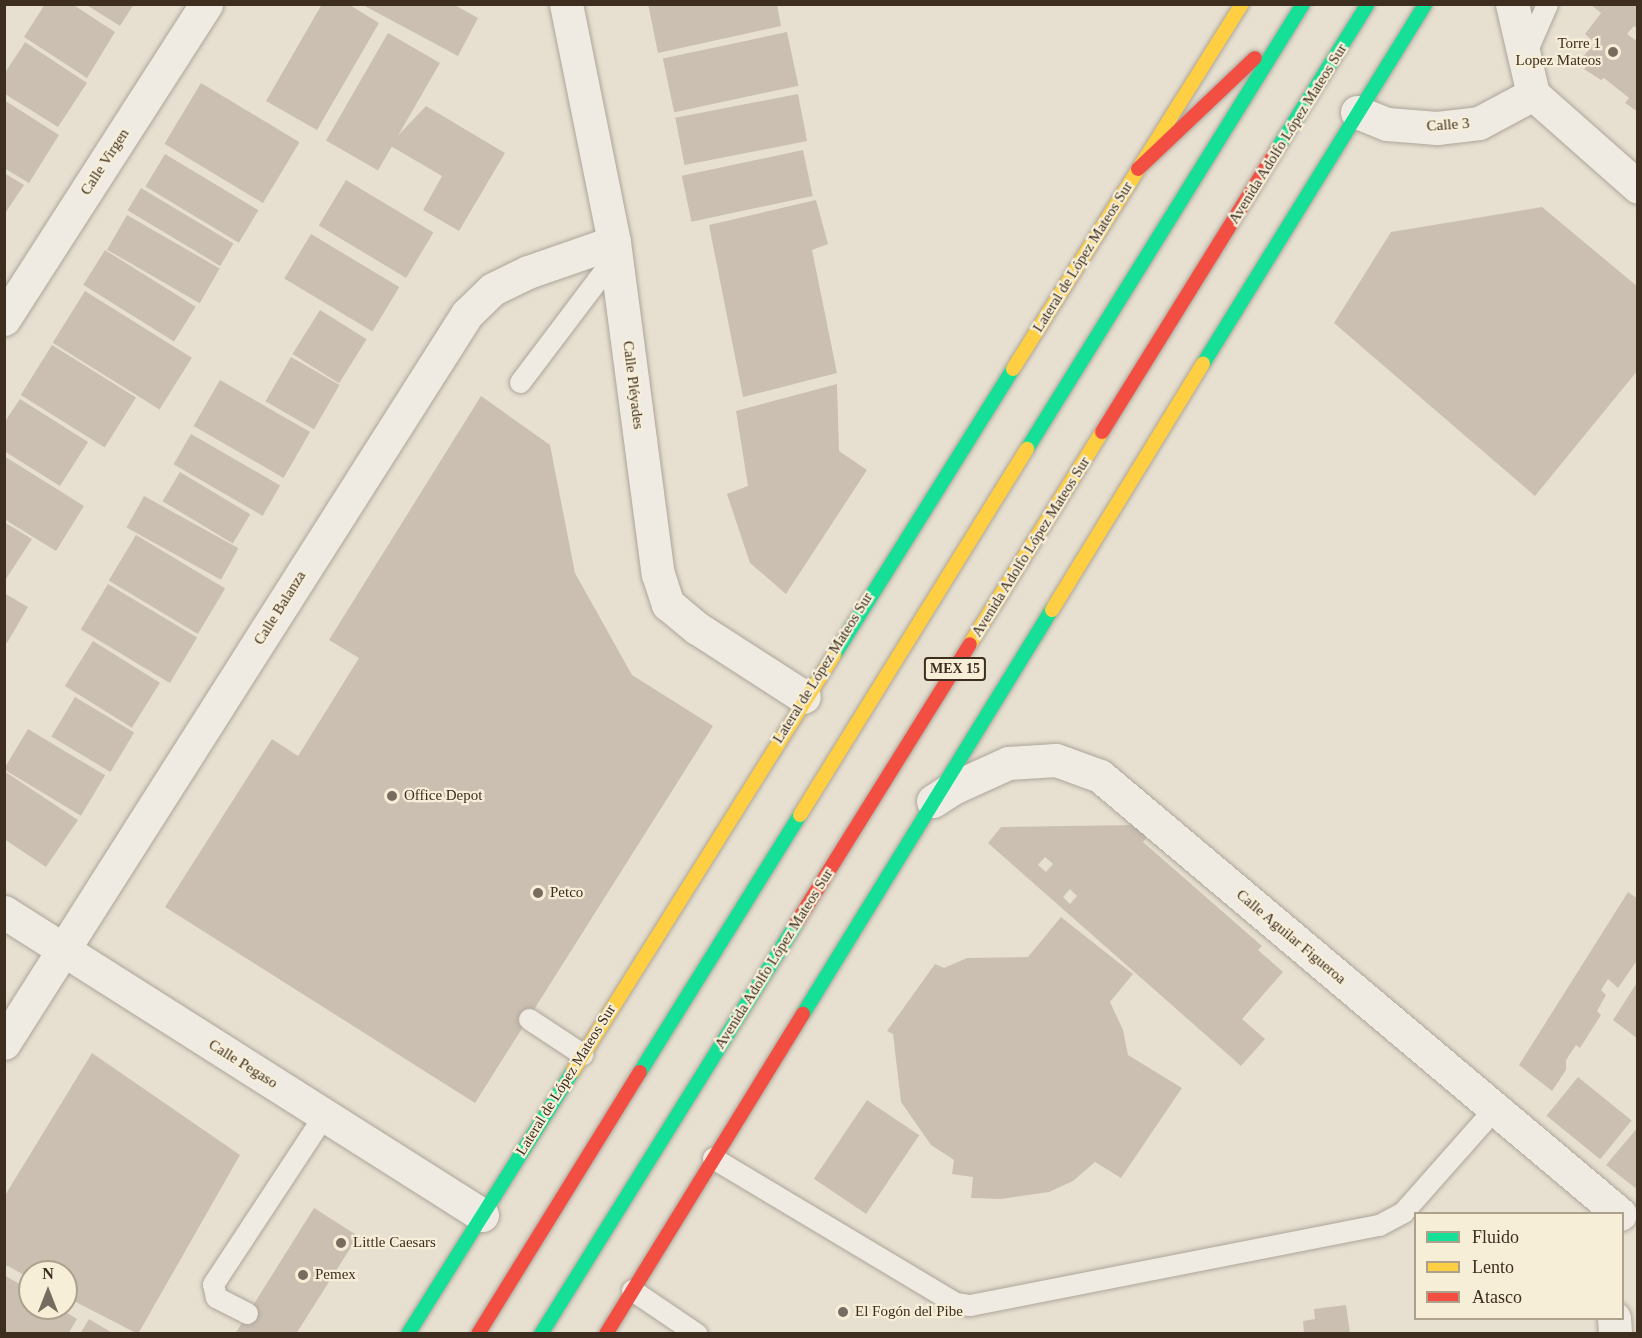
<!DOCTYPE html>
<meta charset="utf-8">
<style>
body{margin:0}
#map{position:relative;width:1642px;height:1338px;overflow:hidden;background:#e7e0d1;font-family:Georgia,serif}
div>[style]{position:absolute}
.building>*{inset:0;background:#cbbfb2;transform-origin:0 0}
.roads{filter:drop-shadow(0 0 2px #ada599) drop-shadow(0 0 2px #ada599)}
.lane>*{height:21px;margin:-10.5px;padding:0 10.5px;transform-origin:10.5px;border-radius:10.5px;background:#efebe3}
.street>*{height:33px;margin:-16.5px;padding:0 16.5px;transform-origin:16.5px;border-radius:16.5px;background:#efebe3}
.fast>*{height:14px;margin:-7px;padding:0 7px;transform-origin:7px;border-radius:7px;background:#16e098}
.slow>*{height:14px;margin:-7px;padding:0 7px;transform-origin:7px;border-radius:7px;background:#ffcf43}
.jam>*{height:14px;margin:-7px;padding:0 7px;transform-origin:7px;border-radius:7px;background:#f24e42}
.dots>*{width:16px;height:16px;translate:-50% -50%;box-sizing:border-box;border:3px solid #f7eed8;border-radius:50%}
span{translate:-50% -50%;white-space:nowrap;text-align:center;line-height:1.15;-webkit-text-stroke:4.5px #f7eed8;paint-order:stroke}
.shield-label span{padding:2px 4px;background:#f7eed8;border:2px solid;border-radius:4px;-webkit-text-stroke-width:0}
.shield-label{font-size:14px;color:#3d2e20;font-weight:700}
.poi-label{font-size:15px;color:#3d2e20}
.right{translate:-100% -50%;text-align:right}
.left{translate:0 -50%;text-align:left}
.street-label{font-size:15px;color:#3d2e20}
.frame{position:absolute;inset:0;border:6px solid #3d2e20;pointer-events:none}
.legend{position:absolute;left:1414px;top:1212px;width:210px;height:108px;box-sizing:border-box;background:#f7eed8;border:2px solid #ada18e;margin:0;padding:8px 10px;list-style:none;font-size:18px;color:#3d2e20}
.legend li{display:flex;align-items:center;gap:12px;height:30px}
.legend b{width:30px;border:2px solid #ada18e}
.north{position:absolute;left:18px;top:1260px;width:60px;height:60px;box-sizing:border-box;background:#f7eed8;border:2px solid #ada18e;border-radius:50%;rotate:0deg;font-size:16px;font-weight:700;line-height:24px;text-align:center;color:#3d2e20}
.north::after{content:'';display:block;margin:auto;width:21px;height:27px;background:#786c5e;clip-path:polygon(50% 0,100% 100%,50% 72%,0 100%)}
</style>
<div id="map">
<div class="building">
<div style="clip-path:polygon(45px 4px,72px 4px,115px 32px,87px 78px,24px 37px)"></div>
<div style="clip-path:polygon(85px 4px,134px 4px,120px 26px)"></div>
<div style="clip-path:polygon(322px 4px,348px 4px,379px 23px,317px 130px,266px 101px)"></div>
<div style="clip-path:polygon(361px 4px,453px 4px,478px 18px,458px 56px)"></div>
<div style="clip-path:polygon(648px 4px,777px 4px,781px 26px,658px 53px)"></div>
<div style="clip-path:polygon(1590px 4px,1638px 4px,1638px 29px,1634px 26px,1627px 34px,1638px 42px,1638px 112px,1625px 103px,1629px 98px,1604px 78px,1601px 80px,1584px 69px,1588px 65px,1580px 60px,1595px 43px,1585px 34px,1601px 13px)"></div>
<div style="left:787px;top:32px;width:55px;height:127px;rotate:78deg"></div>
<div style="left:388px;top:33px;width:60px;height:124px;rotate:30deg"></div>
<div style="clip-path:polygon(25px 42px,87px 83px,58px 127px,5px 94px,5px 73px)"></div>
<div style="left:201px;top:83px;width:115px;height:71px;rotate:31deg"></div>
<div style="left:798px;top:94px;width:48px;height:125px;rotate:79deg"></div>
<div style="clip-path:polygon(4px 100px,59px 135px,29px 183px,4px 168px)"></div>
<div style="clip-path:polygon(426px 106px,505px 153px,459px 231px,423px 210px,442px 176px,389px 145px)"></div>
<div style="left:803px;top:150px;width:47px;height:124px;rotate:78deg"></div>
<div style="left:165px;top:154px;width:109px;height:38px;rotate:31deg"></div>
<div style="clip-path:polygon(4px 173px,24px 185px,4px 215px)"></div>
<div style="left:346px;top:180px;width:102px;height:53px;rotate:31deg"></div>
<div style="left:141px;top:188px;width:108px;height:26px;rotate:31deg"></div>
<div style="clip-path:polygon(816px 200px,828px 244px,812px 250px,837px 373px,743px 397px,709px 225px)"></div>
<div style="clip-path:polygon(1542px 207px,1638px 287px,1638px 370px,1535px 496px,1334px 323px,1391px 232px)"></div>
<div style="left:127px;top:215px;width:107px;height:40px;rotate:30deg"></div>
<div style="left:311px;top:234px;width:103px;height:52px;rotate:31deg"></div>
<div style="left:105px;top:250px;width:107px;height:41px;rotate:32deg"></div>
<div style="left:85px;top:291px;width:126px;height:61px;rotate:32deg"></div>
<div style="left:320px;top:310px;width:55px;height:52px;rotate:32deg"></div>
<div style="left:52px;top:345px;width:99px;height:59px;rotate:32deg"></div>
<div style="left:291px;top:357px;width:56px;height:51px;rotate:30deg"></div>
<div style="left:220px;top:380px;width:104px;height:53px;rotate:30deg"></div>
<div style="clip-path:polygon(837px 384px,839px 451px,867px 470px,786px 594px,750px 563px,727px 494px,748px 486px,736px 411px)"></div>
<div style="clip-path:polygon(481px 396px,550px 445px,575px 573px,632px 675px,713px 726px,475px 1103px,165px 907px,272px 739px,298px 756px,359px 658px,329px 640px)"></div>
<div style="clip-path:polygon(20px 399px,88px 442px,60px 486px,4px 451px,4px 423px)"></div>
<div style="left:191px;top:434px;width:103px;height:35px;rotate:30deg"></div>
<div style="clip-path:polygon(4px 456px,84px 506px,56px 551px,4px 519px)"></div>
<div style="left:180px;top:472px;width:82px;height:34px;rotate:31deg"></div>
<div style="left:144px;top:496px;width:108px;height:36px;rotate:29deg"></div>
<div style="clip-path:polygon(4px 522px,32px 539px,4px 582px)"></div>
<div style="left:136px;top:535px;width:104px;height:53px;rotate:31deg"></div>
<div style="left:108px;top:584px;width:104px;height:53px;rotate:31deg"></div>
<div style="clip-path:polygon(4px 593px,28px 607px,7px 643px,4px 642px)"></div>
<div style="left:93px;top:641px;width:79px;height:53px;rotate:32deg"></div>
<div style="left:75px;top:697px;width:69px;height:46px;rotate:31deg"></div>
<div style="left:28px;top:729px;width:90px;height:47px;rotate:31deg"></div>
<div style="clip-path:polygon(4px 771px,78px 820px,46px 867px,4px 839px)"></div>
<div style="clip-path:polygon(evenodd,1133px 825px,1147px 837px,1143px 842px,1262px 946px,1258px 950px,1283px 972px,1242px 1019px,1265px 1039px,1241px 1066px,988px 843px,1001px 827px,1133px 825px,1045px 857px,1053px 864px,1046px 872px,1038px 865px,1045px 857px,1133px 825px,1070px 889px,1077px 896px,1070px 904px,1063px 897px,1070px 889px)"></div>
<div style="clip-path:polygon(1628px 892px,1638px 899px,1638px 959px,1618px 988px,1608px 979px,1601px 990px,1606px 995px,1597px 1011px,1601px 1015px,1580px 1048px,1576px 1045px,1566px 1060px,1566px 1070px,1552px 1091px,1519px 1065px)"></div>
<div style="clip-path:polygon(1061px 917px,1133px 974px,1110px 1002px,1123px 1030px,1128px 1055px,1182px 1088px,1121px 1178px,1095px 1162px,1073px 1181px,1049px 1192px,1001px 1199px,971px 1198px,973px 1177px,952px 1174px,954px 1160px,931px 1145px,901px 1102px,893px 1034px,887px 1031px,935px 964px,944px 968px,967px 958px,1028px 957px)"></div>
<div style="clip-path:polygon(1638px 981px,1638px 1039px,1613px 1020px)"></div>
<div style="clip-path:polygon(92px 1053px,240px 1155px,138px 1334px,66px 1297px,66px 1272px,30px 1272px,30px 1278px,4px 1264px,4px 1197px)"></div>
<div style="left:1578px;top:1077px;width:69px;height:50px;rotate:39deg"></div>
<div style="left:867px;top:1100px;width:63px;height:95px;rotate:34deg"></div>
<div style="clip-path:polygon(1638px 1127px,1638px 1190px,1606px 1165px)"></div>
<div style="clip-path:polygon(314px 1208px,358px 1236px,296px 1334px,235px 1334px)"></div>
<div style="clip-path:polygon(4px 1275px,30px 1290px,30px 1308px,59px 1308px,77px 1319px,68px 1334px,4px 1334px)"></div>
<div style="clip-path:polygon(1346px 1305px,1350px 1334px,1304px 1334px,1303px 1321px,1315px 1319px,1314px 1309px)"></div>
<div style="clip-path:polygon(89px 1319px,114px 1334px,80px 1334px)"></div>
</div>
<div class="roads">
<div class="lane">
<div style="left:1526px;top:52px;width:52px;rotate:-66.4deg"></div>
<div style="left:520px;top:382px;width:159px;rotate:-52.9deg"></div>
<div style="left:529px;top:1019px;width:64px;rotate:33.4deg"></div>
<div style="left:713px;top:1158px;width:282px;rotate:30.9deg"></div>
<div style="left:955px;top:1303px;width:15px;rotate:8deg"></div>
<div style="left:970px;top:1305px;width:417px;rotate:-11.1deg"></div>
<div style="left:1379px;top:1225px;width:27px;rotate:-28deg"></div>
<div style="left:1403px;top:1212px;width:139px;rotate:-48.5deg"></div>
<div style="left:632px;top:1290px;width:78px;rotate:34.1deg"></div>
<div style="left:247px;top:1313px;width:35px;rotate:-153deg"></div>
<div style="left:216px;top:1297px;width:13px;rotate:-103deg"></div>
<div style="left:213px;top:1284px;width:202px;rotate:-56.7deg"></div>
</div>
<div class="street">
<div style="left:566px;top:4px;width:243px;rotate:78.6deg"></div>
<div style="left:614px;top:242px;width:335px;rotate:82.5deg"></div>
<div style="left:658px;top:574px;width:32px;rotate:72deg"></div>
<div style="left:668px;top:604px;width:38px;rotate:40deg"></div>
<div style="left:697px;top:628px;width:127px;rotate:32.8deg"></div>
<div style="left:1512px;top:4px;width:92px;rotate:76.9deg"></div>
<div style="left:1533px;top:94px;width:140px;rotate:41.5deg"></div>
<div style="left:1357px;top:112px;width:32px;rotate:22deg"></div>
<div style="left:1387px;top:124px;width:50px;rotate:4.6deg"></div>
<div style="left:1437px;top:128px;width:42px;rotate:-6.8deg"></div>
<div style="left:1479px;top:123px;width:61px;rotate:-28.2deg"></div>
<div style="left:4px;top:319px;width:374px;rotate:-57.3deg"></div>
<div style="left:933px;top:801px;width:24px;rotate:-33deg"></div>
<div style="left:953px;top:788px;width:60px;rotate:-24.4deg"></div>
<div style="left:1008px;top:763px;width:48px;rotate:-3.6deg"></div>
<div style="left:1056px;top:760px;width:47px;rotate:20deg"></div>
<div style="left:1100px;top:776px;width:680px;rotate:40.11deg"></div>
<div style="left:4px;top:912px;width:566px;rotate:32.37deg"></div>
<div style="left:4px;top:1043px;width:864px;rotate:-57.58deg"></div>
<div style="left:467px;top:314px;width:36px;rotate:-44deg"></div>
<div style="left:493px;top:289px;width:39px;rotate:-26deg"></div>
<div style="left:528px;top:272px;width:91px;rotate:-19.2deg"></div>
<div style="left:1614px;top:1318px;width:16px;rotate:86deg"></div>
</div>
<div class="fast">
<div style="left:1276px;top:151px;width:173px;rotate:-58deg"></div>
<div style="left:1203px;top:364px;width:423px;rotate:-58.3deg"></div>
<div style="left:1027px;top:449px;width:524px;rotate:-58.19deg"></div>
<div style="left:835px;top:654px;width:336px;rotate:-58deg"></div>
<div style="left:803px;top:1014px;width:475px;rotate:-58.4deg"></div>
<div style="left:640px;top:1072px;width:303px;rotate:-58.1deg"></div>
<div style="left:408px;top:1334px;width:310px;rotate:-57.9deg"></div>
<div style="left:541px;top:1334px;width:485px;rotate:-58.1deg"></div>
</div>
<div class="slow">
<div style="left:1013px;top:369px;width:431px;rotate:-57.9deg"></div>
<div style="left:1052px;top:610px;width:289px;rotate:-58.5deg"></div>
<div style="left:970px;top:644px;width:250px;rotate:-58.1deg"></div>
<div style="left:800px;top:815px;width:431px;rotate:-58.2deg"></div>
<div style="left:573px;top:1071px;width:492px;rotate:-57.9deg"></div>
</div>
<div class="jam">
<div style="left:1138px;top:169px;width:161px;rotate:-43.5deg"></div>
<div style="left:1102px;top:432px;width:331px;rotate:-58.2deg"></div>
<div style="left:797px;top:922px;width:327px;rotate:-58.1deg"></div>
<div style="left:478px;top:1334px;width:308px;rotate:-58.3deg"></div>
<div style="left:606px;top:1334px;width:376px;rotate:-58.4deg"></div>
</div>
</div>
<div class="dots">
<div style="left:1613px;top:52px;background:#786c5e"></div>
<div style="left:392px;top:796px;background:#786c5e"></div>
<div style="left:538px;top:893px;background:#786c5e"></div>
<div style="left:341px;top:1243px;background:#786c5e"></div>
<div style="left:303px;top:1275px;background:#786c5e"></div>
<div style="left:843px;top:1312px;background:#786c5e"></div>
</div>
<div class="shield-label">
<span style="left:955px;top:669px">MEX 15</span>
</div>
<div class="poi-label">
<span class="right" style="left:1601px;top:52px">Torre 1<br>Lopez Mateos</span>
<span class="left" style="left:404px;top:796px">Office Depot</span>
<span class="left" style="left:550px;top:893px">Petco</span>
<span class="left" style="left:353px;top:1243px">Little Caesars</span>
<span class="left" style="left:315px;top:1275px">Pemex</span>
<span class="left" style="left:855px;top:1312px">El Fogón del Pibe</span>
</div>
<div class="street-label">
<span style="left:1448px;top:125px;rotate:-4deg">Calle 3</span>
<span style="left:1288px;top:134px;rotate:-58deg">Avenida Adolfo López Mateos Sur</span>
<span style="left:105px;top:162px;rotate:-57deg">Calle Virgen</span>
<span style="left:1083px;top:257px;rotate:-58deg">Lateral de López Mateos Sur</span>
<span style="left:633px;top:385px;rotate:83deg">Calle Pléyades</span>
<span style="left:1031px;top:547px;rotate:-58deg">Avenida Adolfo López Mateos Sur</span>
<span style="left:280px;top:608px;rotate:-58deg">Calle Balanza</span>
<span style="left:823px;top:668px;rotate:-58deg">Lateral de López Mateos Sur</span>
<span style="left:1291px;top:937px;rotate:40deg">Calle Aguilar Figueroa</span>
<span style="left:774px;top:959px;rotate:-58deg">Avenida Adolfo López Mateos Sur</span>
<span style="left:243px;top:1064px;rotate:32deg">Calle Pegaso</span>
<span style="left:566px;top:1080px;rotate:-58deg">Lateral de López Mateos Sur</span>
</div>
<div class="frame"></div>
<ul class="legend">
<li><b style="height:8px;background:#16e098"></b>Fluido</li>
<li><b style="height:8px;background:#ffcf43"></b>Lento</li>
<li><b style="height:8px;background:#f24e42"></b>Atasco</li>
</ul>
<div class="north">N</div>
</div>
